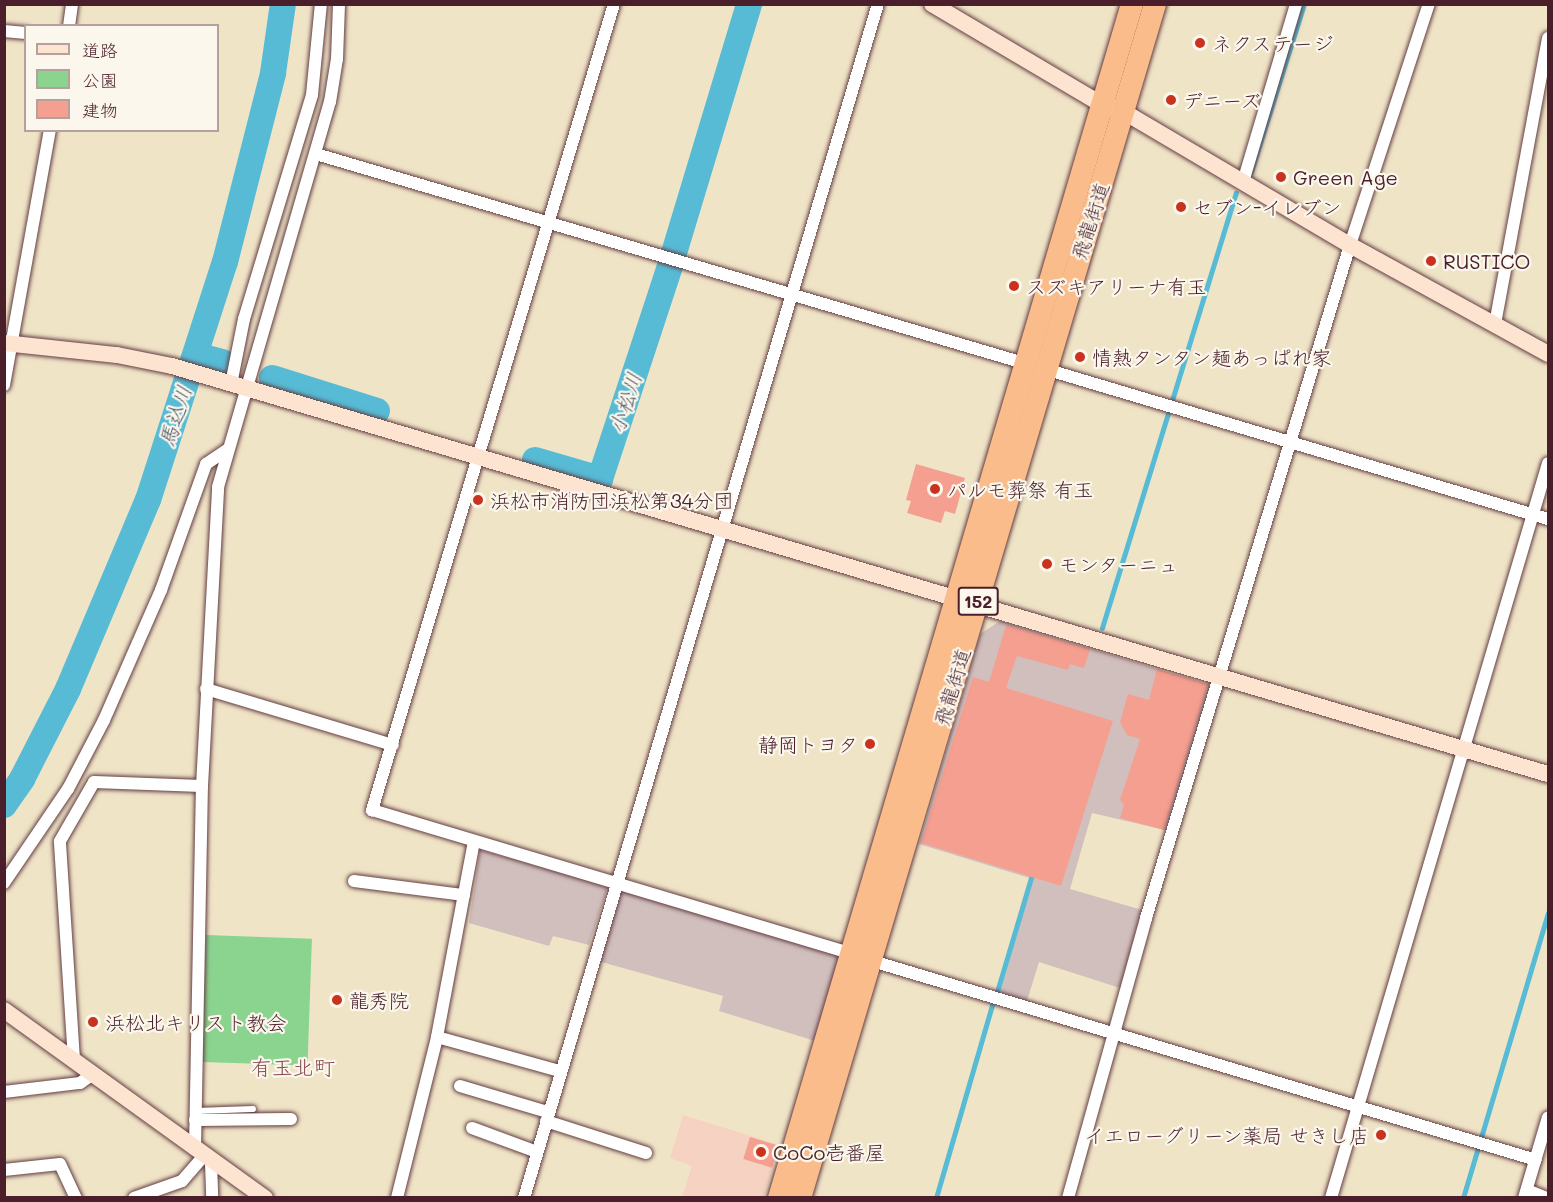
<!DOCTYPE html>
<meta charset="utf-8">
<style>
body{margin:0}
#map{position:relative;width:1553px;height:1202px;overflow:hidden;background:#f0e4c7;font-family:Mali,"Klee One",sans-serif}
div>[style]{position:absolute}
.built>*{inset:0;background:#f5d2c2}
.industrial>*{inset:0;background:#d1bfbd}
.green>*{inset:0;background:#8ad490;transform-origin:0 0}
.stream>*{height:4.5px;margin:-2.25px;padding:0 2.25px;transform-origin:2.25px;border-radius:2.25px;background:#57bbd5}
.river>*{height:26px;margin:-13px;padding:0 13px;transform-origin:13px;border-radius:13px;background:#57bbd5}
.building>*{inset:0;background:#f59f90;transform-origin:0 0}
.roads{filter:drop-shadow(0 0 2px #633d42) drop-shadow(0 0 2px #633d42)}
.lane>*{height:6px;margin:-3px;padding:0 3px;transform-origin:3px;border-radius:3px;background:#fff}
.street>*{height:12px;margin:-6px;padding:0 6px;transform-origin:6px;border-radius:6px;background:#fff}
.secondary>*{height:16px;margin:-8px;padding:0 8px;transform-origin:8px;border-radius:8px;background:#fde4d1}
.highway>*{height:22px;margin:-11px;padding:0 11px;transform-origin:11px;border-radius:11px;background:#fabc8b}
.dots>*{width:16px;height:16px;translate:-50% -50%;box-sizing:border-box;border:3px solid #fbf7ec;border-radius:50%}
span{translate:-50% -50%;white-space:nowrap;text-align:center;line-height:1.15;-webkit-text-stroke:4.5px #fbf7ec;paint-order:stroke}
.shield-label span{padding:2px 4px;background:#fbf7ec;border:2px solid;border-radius:4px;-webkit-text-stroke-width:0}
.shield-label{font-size:18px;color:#4a1f2b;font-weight:700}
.poi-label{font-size:20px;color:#4a1f2b}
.left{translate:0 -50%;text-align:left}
.right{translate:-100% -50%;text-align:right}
.street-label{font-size:20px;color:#4a1f2b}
.water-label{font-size:21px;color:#4f5666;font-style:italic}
.neighbourhood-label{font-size:21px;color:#864c4e}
.frame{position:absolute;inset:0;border:6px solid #4a1f2b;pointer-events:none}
.legend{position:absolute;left:24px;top:24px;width:195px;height:108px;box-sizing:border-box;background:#fbf7ec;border:2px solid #b4a19f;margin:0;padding:8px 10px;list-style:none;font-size:18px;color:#4a1f2b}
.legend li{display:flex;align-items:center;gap:12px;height:30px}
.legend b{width:30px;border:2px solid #b4a19f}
</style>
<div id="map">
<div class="built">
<div style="clip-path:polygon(683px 1115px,780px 1145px,764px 1197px,682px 1197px,692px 1166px,670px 1158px)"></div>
</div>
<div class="industrial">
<div style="clip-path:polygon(1000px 621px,1210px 685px,1169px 831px,1092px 813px,1070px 889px,1142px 910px,1120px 988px,1039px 962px,1027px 1001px,1000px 993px,1033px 879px,919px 844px,980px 634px)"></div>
<div style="clip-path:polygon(480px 850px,608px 886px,589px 945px,553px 936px,549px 946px,469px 923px)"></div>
<div style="clip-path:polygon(619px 890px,841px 956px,815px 1041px,719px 1011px,723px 996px,598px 961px)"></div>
</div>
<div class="green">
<div style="left:206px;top:935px;width:106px;height:127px;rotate:2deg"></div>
</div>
<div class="stream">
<div style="left:1251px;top:172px;width:176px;rotate:-72.5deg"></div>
<div style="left:1102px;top:628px;width:455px;rotate:-72.9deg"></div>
<div style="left:997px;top:992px;width:119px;rotate:-73.4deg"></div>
<div style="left:936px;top:1198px;width:204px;rotate:-73.8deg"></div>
<div style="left:1463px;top:1198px;width:297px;rotate:-73.4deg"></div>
</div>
<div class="river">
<div style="left:674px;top:253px;width:260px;rotate:-73.2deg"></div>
<div style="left:196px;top:355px;width:28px;rotate:15deg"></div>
<div style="left:272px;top:378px;width:110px;rotate:17.4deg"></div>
<div style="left:535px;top:460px;width:68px;rotate:16.3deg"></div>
<div style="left:600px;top:479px;width:227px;rotate:-71.8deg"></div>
<div style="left:4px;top:805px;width:32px;rotate:-55deg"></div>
<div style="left:22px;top:779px;width:101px;rotate:-62.9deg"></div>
<div style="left:68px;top:689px;width:205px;rotate:-67.1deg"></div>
<div style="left:148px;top:500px;width:250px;rotate:-72.1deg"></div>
<div style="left:225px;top:262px;width:195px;rotate:-75.7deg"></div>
<div style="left:273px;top:73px;width:70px;rotate:-81.8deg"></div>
</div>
<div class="building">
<div style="clip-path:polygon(916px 464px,965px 478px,955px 514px,945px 511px,941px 523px,907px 513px,911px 501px,906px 500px)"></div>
<div style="clip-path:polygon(1006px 625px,1090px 649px,1084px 668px,1070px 664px,1068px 670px,1017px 656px,1006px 688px,1113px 721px,1061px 886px,921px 843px,973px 677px,989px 682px)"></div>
<div style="clip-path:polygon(1157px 669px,1208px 684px,1164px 830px,1120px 818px,1124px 804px,1120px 800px,1140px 739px,1127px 735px,1120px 722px,1128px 694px,1149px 700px)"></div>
<div style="left:750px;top:1137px;width:30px;height:23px;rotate:17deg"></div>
</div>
<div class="roads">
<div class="lane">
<div style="left:196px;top:1111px;width:57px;rotate:-2deg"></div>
</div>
<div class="street">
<div style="left:614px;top:4px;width:842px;rotate:106.71deg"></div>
<div style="left:372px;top:810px;width:502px;rotate:16.67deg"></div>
<div style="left:69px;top:26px;width:22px;rotate:-82deg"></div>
<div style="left:4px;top:31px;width:22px;rotate:5deg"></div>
<div style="left:316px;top:154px;width:741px;rotate:16.45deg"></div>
<div style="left:1243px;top:182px;width:186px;rotate:-73.4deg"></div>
<div style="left:1495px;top:324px;width:291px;rotate:-79.5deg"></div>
<div style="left:1045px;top:369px;width:525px;rotate:16.61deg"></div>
<div style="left:231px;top:384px;width:66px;rotate:-78.7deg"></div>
<div style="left:244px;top:319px;width:234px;rotate:-73.1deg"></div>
<div style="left:312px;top:95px;width:91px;rotate:-84.4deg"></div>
<div style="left:4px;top:385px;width:259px;rotate:-79.8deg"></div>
<div style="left:206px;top:689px;width:195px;rotate:16.7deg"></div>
<div style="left:354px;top:881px;width:111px;rotate:7.3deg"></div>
<div style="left:4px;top:883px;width:114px;rotate:-55.8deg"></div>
<div style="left:68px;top:789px;width:78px;rotate:-62.4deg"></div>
<div style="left:104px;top:720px;width:142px;rotate:-66.3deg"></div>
<div style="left:161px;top:590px;width:134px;rotate:-70.3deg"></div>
<div style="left:206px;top:464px;width:27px;rotate:-34deg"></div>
<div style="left:869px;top:960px;width:696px;rotate:16.69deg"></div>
<div style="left:437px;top:1037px;width:128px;rotate:15.5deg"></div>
<div style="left:74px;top:1060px;width:219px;rotate:-93.7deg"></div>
<div style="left:60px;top:841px;width:68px;rotate:-60deg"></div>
<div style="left:94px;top:782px;width:108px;rotate:2.1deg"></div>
<div style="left:460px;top:1086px;width:92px;rotate:16.5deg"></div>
<div style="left:4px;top:1092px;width:77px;rotate:-6.8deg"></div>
<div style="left:80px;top:1083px;width:16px;rotate:-35deg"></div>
<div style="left:195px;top:1120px;width:96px;rotate:-0.6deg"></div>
<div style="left:546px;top:1121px;width:105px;rotate:17.7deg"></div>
<div style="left:472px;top:1128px;width:69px;rotate:20.3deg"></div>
<div style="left:195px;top:1148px;width:362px;rotate:-88.9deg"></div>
<div style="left:202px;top:786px;width:299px;rotate:-86.9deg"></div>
<div style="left:218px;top:487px;width:401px;rotate:-73.8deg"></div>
<div style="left:330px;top:102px;width:44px;rotate:-80.8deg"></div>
<div style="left:337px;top:59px;width:55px;rotate:-87.9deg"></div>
<div style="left:211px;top:1162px;width:36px;rotate:88deg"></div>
<div style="left:4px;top:1170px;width:56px;rotate:-6.1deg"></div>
<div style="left:60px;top:1164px;width:38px;rotate:65deg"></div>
<div style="left:1527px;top:1190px;width:22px;rotate:22deg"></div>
<div style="left:134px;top:1198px;width:51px;rotate:-19.5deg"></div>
<div style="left:182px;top:1181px;width:33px;rotate:-49deg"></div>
<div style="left:397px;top:1198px;width:166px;rotate:-76deg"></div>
<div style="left:437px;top:1037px;width:198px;rotate:-79.3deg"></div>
<div style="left:524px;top:1198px;width:1245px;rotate:-73.49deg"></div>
<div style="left:1068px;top:1198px;width:291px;rotate:-74.4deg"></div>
<div style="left:1146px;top:918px;width:703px;rotate:-73.14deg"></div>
<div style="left:1350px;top:245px;width:254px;rotate:-71.9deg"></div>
<div style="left:1331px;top:1198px;width:766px;rotate:-73.55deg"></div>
<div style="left:1524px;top:1198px;width:84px;rotate:-73.5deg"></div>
</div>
<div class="secondary">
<div style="left:932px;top:4px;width:199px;rotate:30.6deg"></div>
<div style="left:1103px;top:105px;width:22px;rotate:18deg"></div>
<div style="left:1124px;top:112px;width:262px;rotate:30.5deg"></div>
<div style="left:1350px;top:245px;width:226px;rotate:28.8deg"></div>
<div style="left:4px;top:343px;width:114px;rotate:6.1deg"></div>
<div style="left:117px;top:355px;width:56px;rotate:11.3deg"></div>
<div style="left:172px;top:366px;width:1435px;rotate:16.52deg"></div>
<div style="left:4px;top:1010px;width:322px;rotate:35.8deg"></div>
</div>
<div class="highway">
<div style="left:779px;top:1198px;width:1245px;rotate:-73.53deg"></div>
<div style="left:800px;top:1198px;width:1246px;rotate:-73.44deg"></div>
</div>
</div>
<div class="dots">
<div style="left:1200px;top:43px;background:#c8321e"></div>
<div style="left:1171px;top:100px;background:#c8321e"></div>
<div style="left:1281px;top:177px;background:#c8321e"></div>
<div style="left:1181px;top:207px;background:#c8321e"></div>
<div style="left:1431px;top:261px;background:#c8321e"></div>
<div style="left:1014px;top:286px;background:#c8321e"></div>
<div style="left:1080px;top:357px;background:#c8321e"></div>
<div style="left:935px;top:489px;background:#c8321e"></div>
<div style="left:478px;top:500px;background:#c8321e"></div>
<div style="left:1047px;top:564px;background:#c8321e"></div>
<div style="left:870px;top:744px;background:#c8321e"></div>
<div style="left:337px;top:1000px;background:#c8321e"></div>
<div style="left:93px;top:1022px;background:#c8321e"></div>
<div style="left:1381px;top:1135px;background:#c8321e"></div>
<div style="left:761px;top:1152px;background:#c8321e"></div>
</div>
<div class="shield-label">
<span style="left:978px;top:601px">152</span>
</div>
<div class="poi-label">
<span class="left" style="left:1212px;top:43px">ネクステージ</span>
<span class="left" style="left:1183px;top:100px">デニーズ</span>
<span class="left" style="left:1293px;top:177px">Green Age</span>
<span class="left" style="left:1193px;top:207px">セブン-イレブン</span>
<span class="left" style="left:1443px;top:261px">RUSTICO</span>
<span class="left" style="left:1026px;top:286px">スズキアリーナ有玉</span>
<span class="left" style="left:1092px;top:357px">情熱タンタン麺あっぱれ家</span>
<span class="left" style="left:947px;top:489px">パルモ葬祭 有玉</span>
<span class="left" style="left:490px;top:500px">浜松市消防団浜松第34分団</span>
<span class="left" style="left:1059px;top:564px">モンターニュ</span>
<span class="right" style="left:858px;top:744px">静岡トヨタ</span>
<span class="left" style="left:349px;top:1000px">龍秀院</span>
<span class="left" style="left:105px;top:1022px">浜松北キリスト教会</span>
<span class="right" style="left:1369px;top:1135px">イエローグリーン薬局 せきし店</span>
<span class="left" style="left:773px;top:1152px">CoCo壱番屋</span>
</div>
<div class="street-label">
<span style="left:1090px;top:221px;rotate:-72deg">飛龍街道</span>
<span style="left:952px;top:687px;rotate:-73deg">飛龍街道</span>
</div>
<div class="water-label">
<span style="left:625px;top:403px;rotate:-72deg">小松川</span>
<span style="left:175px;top:416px;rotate:-72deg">馬込川</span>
</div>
<div class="neighbourhood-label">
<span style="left:293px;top:1067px">有玉北町</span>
</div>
<div class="frame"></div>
<ul class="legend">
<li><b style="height:8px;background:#fde4d1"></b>道路</li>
<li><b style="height:16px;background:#8ad490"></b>公園</li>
<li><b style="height:16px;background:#f59f90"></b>建物</li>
</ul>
</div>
